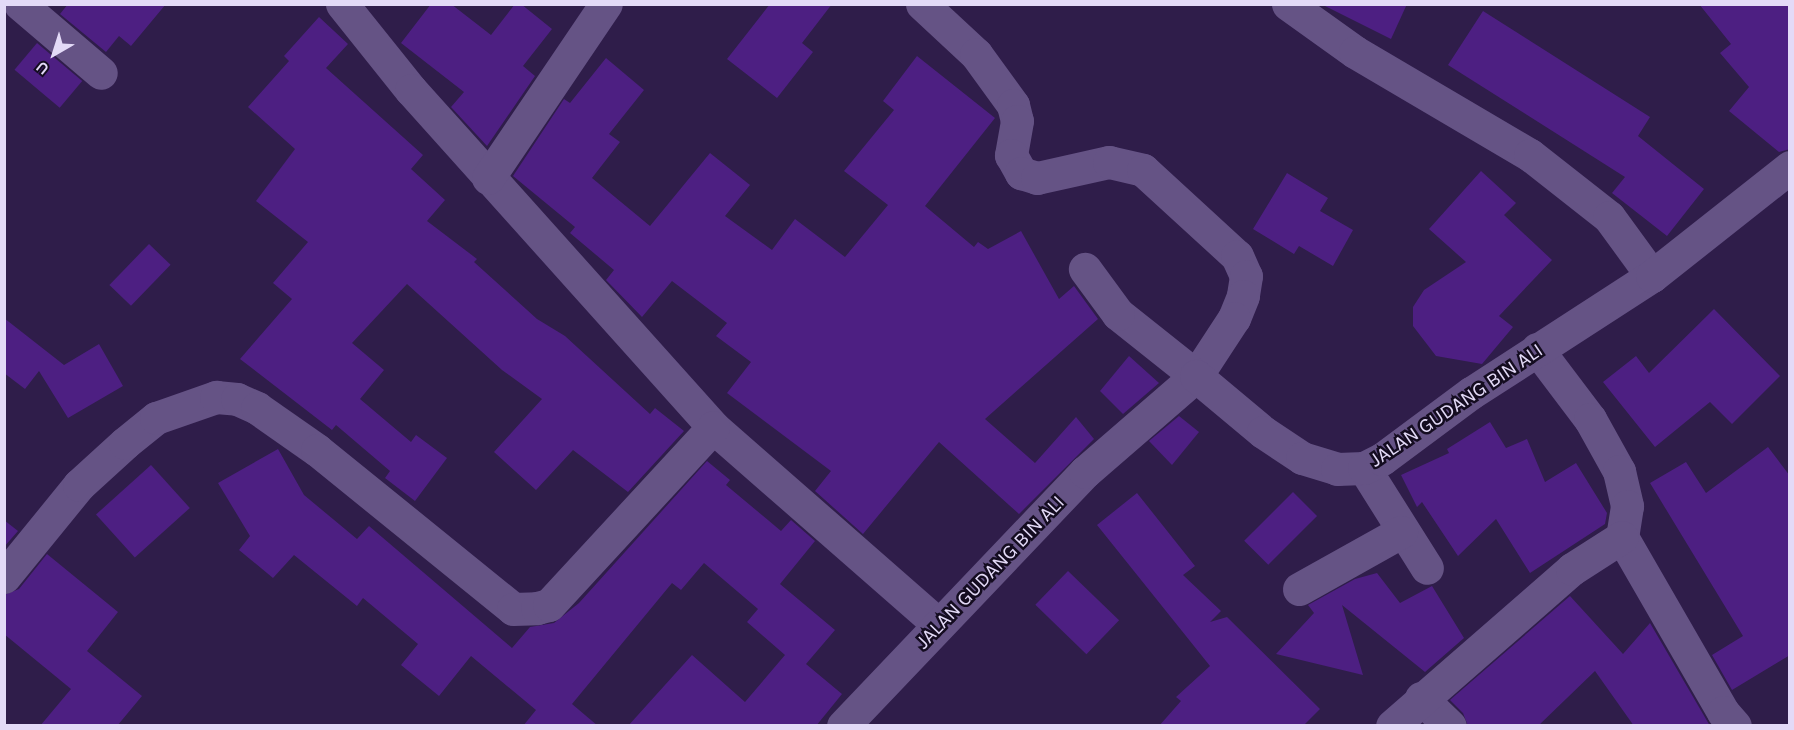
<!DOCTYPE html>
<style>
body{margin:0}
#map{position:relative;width:1794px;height:730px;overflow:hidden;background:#2f1d4a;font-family:Karla,sans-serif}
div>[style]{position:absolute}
.building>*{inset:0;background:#4d1f82;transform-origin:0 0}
.street>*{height:33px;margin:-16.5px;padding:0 16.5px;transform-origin:16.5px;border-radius:16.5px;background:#655385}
span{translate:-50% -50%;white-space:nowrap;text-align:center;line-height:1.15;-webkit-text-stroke:5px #140c20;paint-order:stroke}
.street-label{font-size:20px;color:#e3daf7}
.frame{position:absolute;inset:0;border:6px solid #e3daf7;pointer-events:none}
.north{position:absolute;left:24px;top:24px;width:60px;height:60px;-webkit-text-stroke:4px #140c20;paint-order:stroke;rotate:219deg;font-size:16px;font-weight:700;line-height:24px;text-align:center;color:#e3daf7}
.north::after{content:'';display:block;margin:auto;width:21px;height:27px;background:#e3daf7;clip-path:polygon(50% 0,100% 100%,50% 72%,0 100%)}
</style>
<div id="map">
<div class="building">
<div style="clip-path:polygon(68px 4px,166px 4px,131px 46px,119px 36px,106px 52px,60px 14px)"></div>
<div style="clip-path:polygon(431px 4px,451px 4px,491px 35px,515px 4px,521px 4px,552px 29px,523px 66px,535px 76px,487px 146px,451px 107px,464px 92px,401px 43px)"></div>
<div style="clip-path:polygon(770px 4px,832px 4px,802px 43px,813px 52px,777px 98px,727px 59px)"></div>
<div style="clip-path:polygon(1321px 4px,1407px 4px,1391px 39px)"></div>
<div style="clip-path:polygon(1699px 4px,1790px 4px,1790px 149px,1779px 152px,1729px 111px,1749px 87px,1720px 53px,1731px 44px)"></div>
<div style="clip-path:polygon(1483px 11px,1650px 117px,1638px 136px,1704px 189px,1667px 236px,1612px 193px,1625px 177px,1448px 65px)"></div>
<div style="clip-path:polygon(319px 17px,348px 44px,326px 68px,423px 155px,411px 169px,445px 200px,427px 221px,477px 259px,474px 262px,537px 319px,565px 336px,650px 414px,655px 408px,684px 431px,628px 492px,573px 450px,536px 490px,494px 452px,542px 399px,502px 370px,407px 284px,352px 343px,384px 370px,360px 399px,411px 442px,416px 435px,447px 458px,415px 501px,385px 478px,390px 471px,336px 425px,332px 430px,240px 359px,292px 299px,273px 283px,308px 242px,256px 201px,295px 149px,248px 107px,289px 61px,284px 56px)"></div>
<div style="left:37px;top:43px;width:59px;height:35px;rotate:40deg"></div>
<div style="clip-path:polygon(917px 56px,995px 118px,925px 206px,974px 247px,978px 242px,988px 249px,1021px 231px,1059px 299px,1074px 286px,1098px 319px,985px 419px,1035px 463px,1076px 417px,1094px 439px,1019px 514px,939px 442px,863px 534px,815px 491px,831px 471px,727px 393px,751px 362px,716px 336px,727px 323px,672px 281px,642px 317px,606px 280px,614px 270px,570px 233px,575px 227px,513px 176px,564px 99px,570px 103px,606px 58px,644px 90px,609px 134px,620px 142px,592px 178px,650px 226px,710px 153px,750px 185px,725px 216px,772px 250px,795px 219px,845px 257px,888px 205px,844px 171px,894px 110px,883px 101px)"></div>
<div style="clip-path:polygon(1481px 171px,1516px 203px,1504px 215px,1552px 260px,1499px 316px,1513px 327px,1482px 364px,1436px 356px,1413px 326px,1413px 307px,1424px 290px,1466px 262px,1429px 229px)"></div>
<div style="clip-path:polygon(1287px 173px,1328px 198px,1320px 211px,1353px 230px,1333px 266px,1299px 246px,1294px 254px,1253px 229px)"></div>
<div style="left:149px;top:244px;width:30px;height:57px;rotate:44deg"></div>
<div style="clip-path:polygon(1714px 309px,1780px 376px,1732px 424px,1710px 402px,1655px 447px,1603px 382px,1636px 356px,1649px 373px)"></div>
<div style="clip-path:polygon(4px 318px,64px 365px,99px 344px,123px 386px,68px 418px,39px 371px,25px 389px,4px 373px)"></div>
<div style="clip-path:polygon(1129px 356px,1159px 383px,1123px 414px,1100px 391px)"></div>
<div style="clip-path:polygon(1179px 416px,1199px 432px,1172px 465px,1149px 441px)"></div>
<div style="clip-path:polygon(1490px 422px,1506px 448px,1527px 439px,1545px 482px,1576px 463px,1607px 513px,1605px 524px,1530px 573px,1496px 519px,1458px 556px,1422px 502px,1417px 507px,1401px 475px,1449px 453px,1447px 449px)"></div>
<div style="clip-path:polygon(1768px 447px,1790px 476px,1790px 655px,1732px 690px,1712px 655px,1743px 636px,1650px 483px,1686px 462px,1706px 493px)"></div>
<div style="clip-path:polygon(278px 449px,304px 495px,357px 539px,369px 526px,512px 648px,530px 627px,554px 623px,579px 603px,707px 461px,730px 480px,726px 485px,781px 531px,791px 520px,815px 541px,780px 584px,835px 630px,806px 664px,842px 694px,816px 726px,628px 726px,692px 655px,745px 702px,785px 655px,747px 622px,758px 609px,704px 563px,681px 590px,672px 583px,572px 704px,598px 726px,523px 726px,536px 710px,471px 656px,439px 696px,401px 665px,418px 644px,363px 598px,357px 606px,294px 555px,273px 578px,239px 550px,250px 536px,218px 483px)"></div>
<div style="left:151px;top:465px;width:58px;height:74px;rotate:48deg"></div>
<div style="left:1293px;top:492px;width:34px;height:69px;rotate:45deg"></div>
<div style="clip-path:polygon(1137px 493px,1195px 566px,1183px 575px,1221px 611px,1210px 622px,1227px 617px,1320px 709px,1303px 726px,1159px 726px,1181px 701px,1176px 697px,1210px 666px,1097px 525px)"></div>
<div style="clip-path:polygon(4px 520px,18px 531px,4px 547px)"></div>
<div style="clip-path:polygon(47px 554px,118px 612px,87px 651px,142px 696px,117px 726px,40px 726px,71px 689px,4px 634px,4px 595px,19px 589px)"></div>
<div style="left:1068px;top:571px;width:71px;height:47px;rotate:44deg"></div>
<div style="clip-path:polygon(1377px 573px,1400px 603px,1432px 586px,1464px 638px,1425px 672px,1342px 605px,1363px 675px,1276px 654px,1314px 613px,1308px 605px,1355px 579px)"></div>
<div style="clip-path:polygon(1570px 596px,1623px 654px,1650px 623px,1710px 726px,1634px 726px,1595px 671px,1538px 726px,1468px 726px,1463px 713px,1450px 700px)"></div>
</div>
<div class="street">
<div style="left:20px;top:4px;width:106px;rotate:40.4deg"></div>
<div style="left:342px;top:4px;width:110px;rotate:51.3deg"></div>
<div style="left:411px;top:90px;width:453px;rotate:48.1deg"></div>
<div style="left:713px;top:427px;width:300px;rotate:41.2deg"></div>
<div style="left:922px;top:4px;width:74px;rotate:42.8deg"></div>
<div style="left:976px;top:54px;width:63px;rotate:54deg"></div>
<div style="left:1013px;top:105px;width:16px;rotate:76deg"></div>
<div style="left:1017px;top:121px;width:35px;rotate:100deg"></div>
<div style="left:1011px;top:155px;width:21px;rotate:61deg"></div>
<div style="left:1021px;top:173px;width:17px;rotate:17deg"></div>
<div style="left:1037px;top:178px;width:74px;rotate:-12.5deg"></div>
<div style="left:1109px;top:162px;width:35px;rotate:13deg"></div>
<div style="left:1143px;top:170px;width:127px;rotate:42.5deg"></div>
<div style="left:1237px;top:256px;width:22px;rotate:66deg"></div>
<div style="left:1246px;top:276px;width:20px;rotate:99deg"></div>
<div style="left:1243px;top:296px;width:24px;rotate:112deg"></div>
<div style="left:1234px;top:318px;width:69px;rotate:123.2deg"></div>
<div style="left:1196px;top:376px;width:100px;rotate:-141.5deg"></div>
<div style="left:1118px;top:314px;width:56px;rotate:-126.3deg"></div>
<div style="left:1288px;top:4px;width:82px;rotate:35.6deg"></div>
<div style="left:1355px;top:52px;width:203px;rotate:30.5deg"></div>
<div style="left:1530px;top:155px;width:100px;rotate:38.1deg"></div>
<div style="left:1609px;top:217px;width:73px;rotate:53.9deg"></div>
<div style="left:488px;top:178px;width:210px;rotate:-55.9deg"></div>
<div style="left:1537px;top:349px;width:88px;rotate:52.9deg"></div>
<div style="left:1590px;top:419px;width:60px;rotate:60.9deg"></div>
<div style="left:1619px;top:471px;width:36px;rotate:77deg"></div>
<div style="left:1627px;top:506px;width:31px;rotate:99deg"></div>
<div style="left:1622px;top:537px;width:202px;rotate:60deg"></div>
<div style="left:1723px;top:712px;width:18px;rotate:49deg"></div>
<div style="left:1364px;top:468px;width:118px;rotate:57.8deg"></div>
<div style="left:4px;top:577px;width:119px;rotate:-50.8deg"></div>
<div style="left:79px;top:485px;width:62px;rotate:-42.4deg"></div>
<div style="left:125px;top:443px;width:40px;rotate:-39deg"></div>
<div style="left:156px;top:418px;width:64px;rotate:-19.3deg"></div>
<div style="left:216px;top:397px;width:21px;rotate:5deg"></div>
<div style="left:237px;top:399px;width:22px;rotate:24deg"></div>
<div style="left:257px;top:408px;width:73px;rotate:35deg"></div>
<div style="left:317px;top:450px;width:252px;rotate:39deg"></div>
<div style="left:513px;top:609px;width:24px;rotate:-2deg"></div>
<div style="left:537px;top:608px;width:12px;rotate:-14deg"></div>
<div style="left:549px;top:605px;width:242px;rotate:-47.3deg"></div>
<div style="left:1299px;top:589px;width:117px;rotate:-29.2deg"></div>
<div style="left:1421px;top:698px;width:40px;rotate:44deg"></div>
<div style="left:843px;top:726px;width:351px;rotate:-46.4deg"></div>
<div style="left:1085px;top:472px;width:147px;rotate:-40.9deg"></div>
<div style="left:1196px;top:376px;width:87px;rotate:39.9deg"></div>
<div style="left:1263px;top:432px;width:47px;rotate:33.7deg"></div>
<div style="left:1302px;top:458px;width:37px;rotate:17deg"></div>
<div style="left:1337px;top:469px;width:27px;rotate:-2deg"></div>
<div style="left:1364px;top:468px;width:20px;rotate:-27deg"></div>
<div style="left:1382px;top:459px;width:111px;rotate:-36.6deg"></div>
<div style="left:1471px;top:393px;width:216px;rotate:-32.9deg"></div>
<div style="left:1652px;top:276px;width:176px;rotate:-38.3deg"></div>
<div style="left:1392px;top:726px;width:239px;rotate:-41.1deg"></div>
<div style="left:1572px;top:569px;width:59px;rotate:-32.6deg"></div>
</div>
<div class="street-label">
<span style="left:1456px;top:405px;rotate:-34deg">JALAN GUDANG BIN ALI</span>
<span style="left:990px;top:572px;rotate:-46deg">JALAN GUDANG BIN ALI</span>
</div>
<div class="frame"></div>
<div class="north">U</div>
</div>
